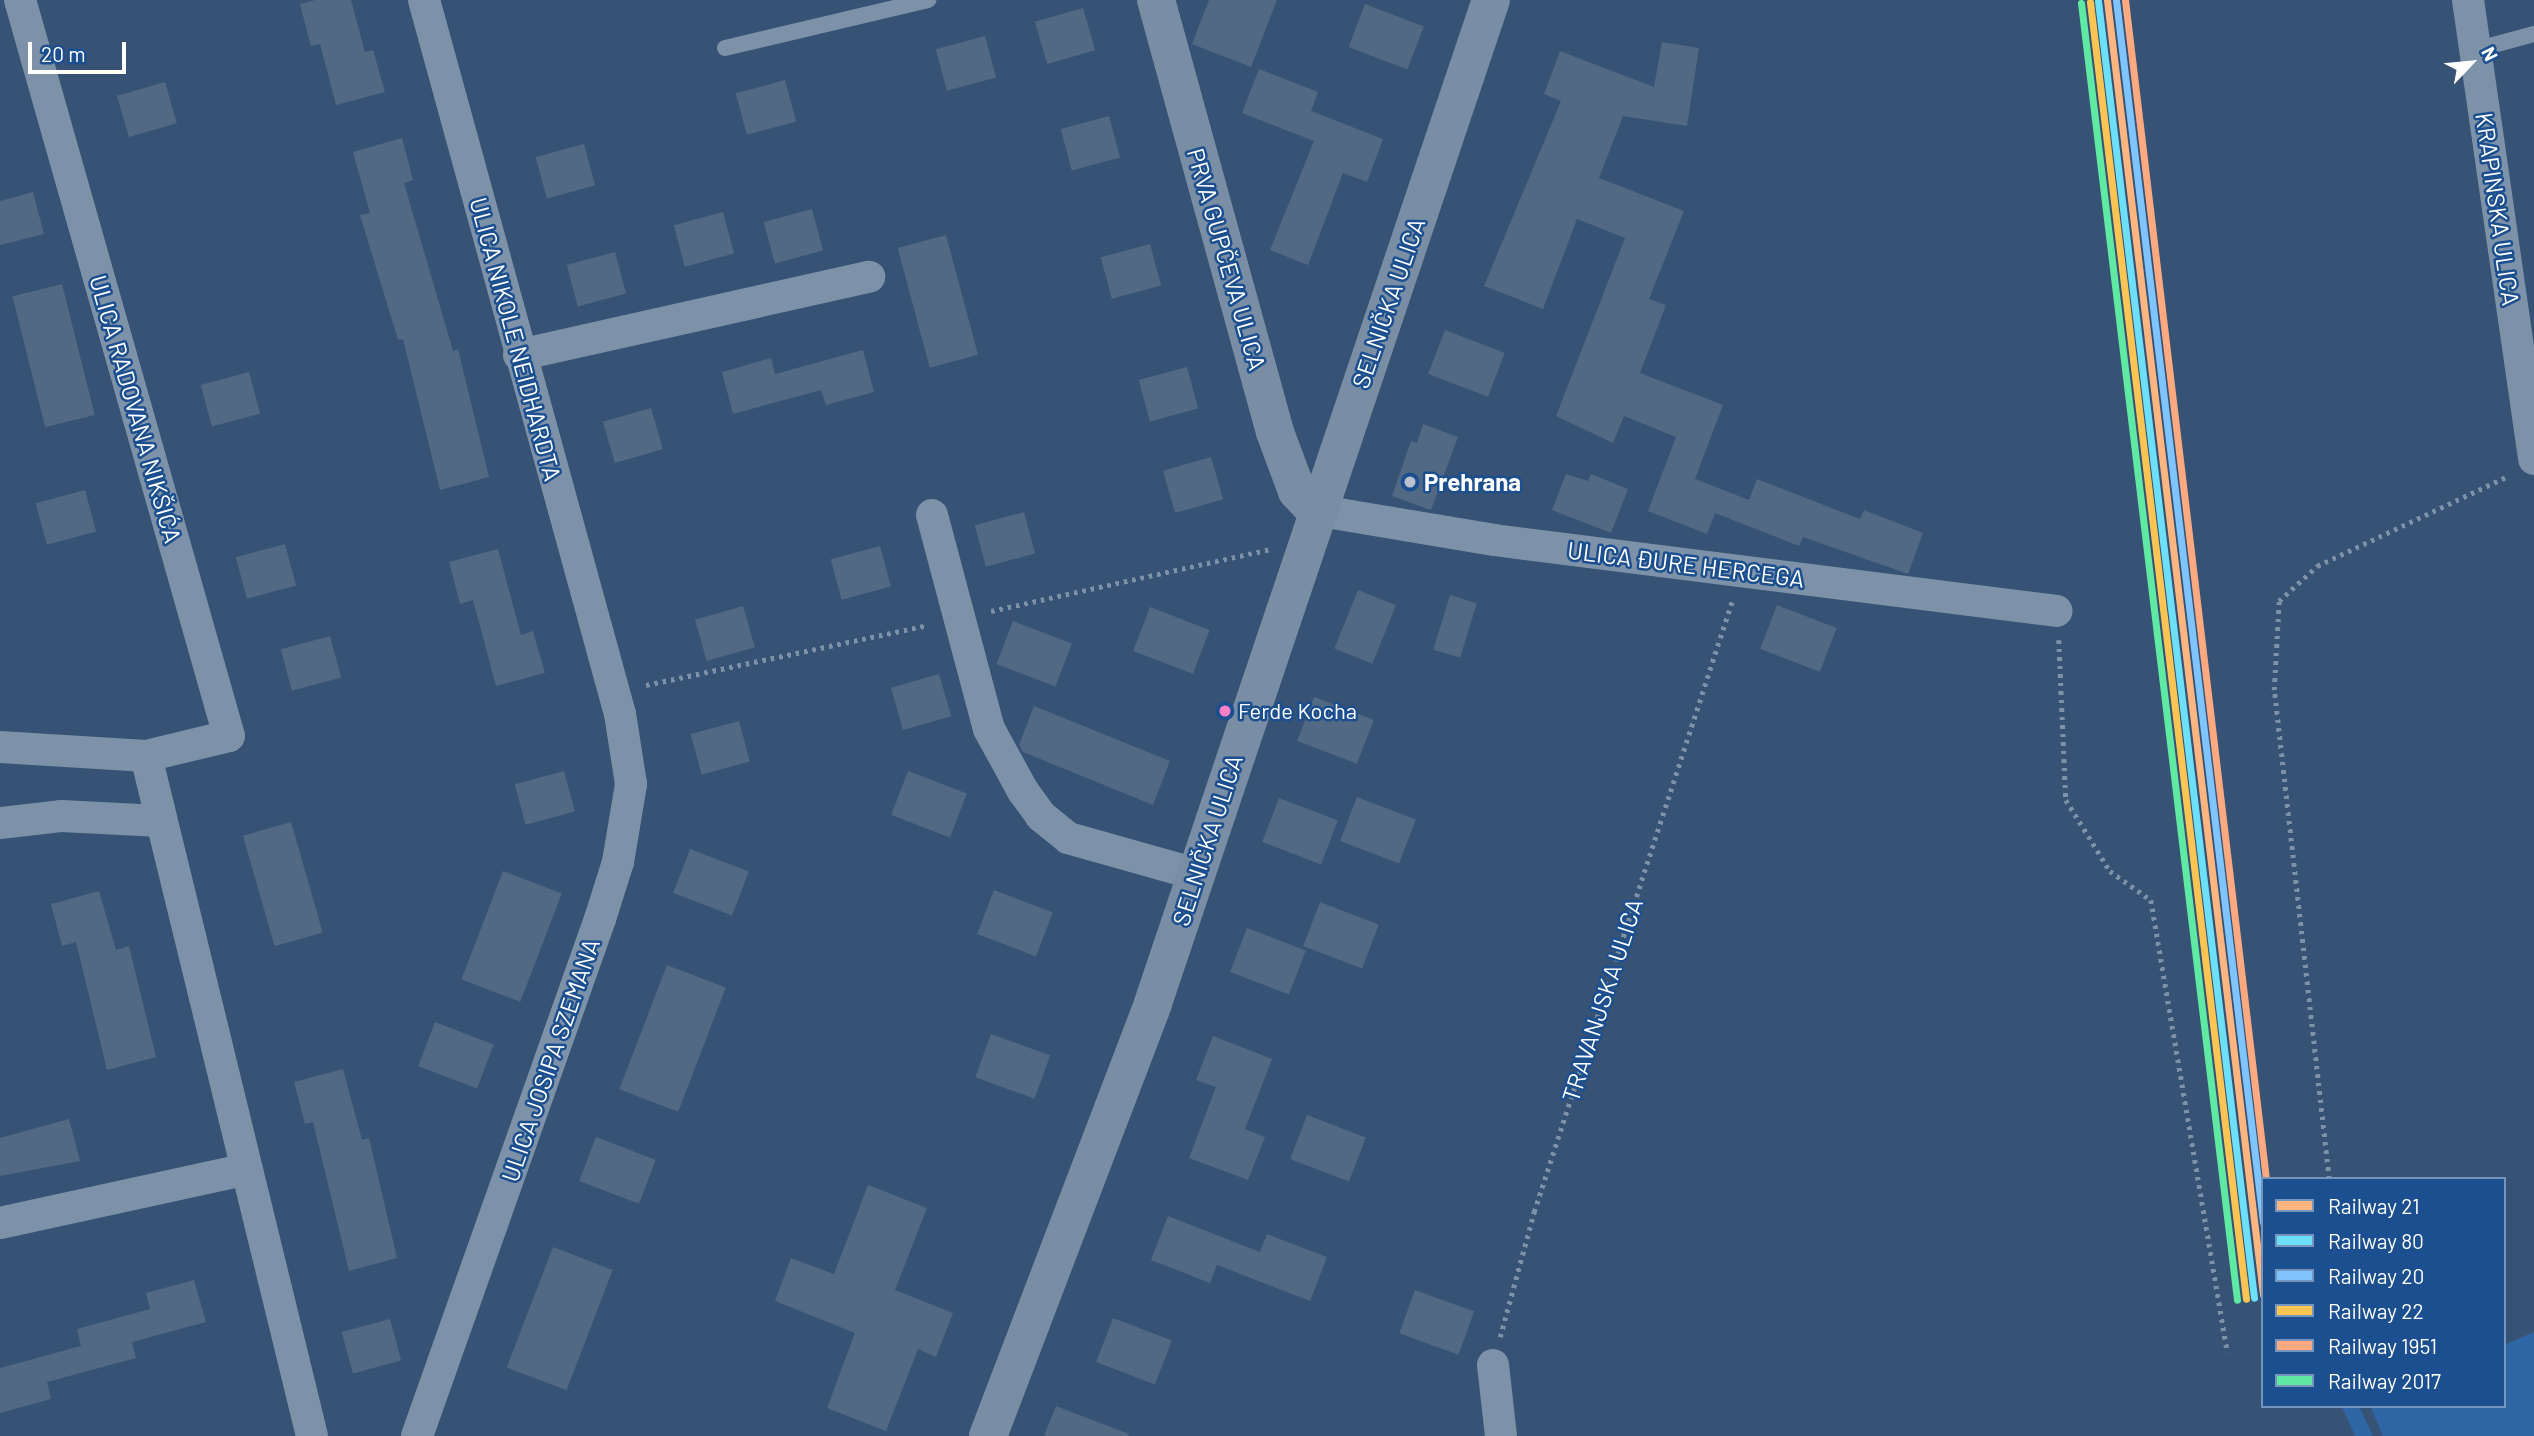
<!DOCTYPE html>
<meta charset="utf-8">
<style>
body{margin:0}
#map{position:relative;width:2534px;height:1436px;overflow:hidden;background:#365274;font-family:Barlow,sans-serif}
div>[style]{position:absolute}
.green>*{inset:0;background:#2f66a5}
.building>*{inset:0;background:#526984;transform-origin:0 0}
.path>*{height:4.5px;margin-top:-2.25px;transform-origin:0;background:repeating-linear-gradient(90deg,#7d92a8 0 3.5px,transparent 0 8.5px)}
.lane>*{height:16px;margin:-8px;padding:0 8px;transform-origin:8px;border-radius:8px;background:#7d92a8}
.street>*{height:32px;margin:-16px;padding:0 16px;transform-origin:16px;border-radius:16px;background:#7d92a8}
.secondary>*{height:38px;margin:-19px;padding:0 19px;transform-origin:19px;border-radius:19px;background:#798da4}
.rail-1>*{height:7px;margin:-3.5px;padding:0 3.5px;transform-origin:3.5px;border-radius:3.5px;background:#ffb580}
.rail-2>*{height:7px;margin:-3.5px;padding:0 3.5px;transform-origin:3.5px;border-radius:3.5px;background:#6ddff8}
.rail-3>*{height:7px;margin:-3.5px;padding:0 3.5px;transform-origin:3.5px;border-radius:3.5px;background:#80c4ff}
.rail-4>*{height:7px;margin:-3.5px;padding:0 3.5px;transform-origin:3.5px;border-radius:3.5px;background:#fcc553}
.rail-5>*{height:7px;margin:-3.5px;padding:0 3.5px;transform-origin:3.5px;border-radius:3.5px;background:#ffa980}
.rail-6>*{height:7px;margin:-3.5px;padding:0 3.5px;transform-origin:3.5px;border-radius:3.5px;background:#60e9a3}
.dots>*{width:19px;height:19px;translate:-50% -50%;box-sizing:border-box;border:4px solid #1b4f8f;border-radius:50%}
span{translate:-50% -50%;white-space:nowrap;text-align:center;line-height:1.15;-webkit-text-stroke:5px #1b4f8f;paint-order:stroke}
.bus-label{font-size:22px;color:#fff}
.left{translate:0 -50%;text-align:left}
.street-label{font-size:24px;color:#fff}
.poi-label{font-size:24px;color:#fff;font-weight:700}
.legend{position:absolute;left:2261px;top:1177px;width:245px;height:231px;box-sizing:border-box;background:#1b4f8f;border:2px solid #7695bc;margin:0;padding:9px 12px;list-style:none;font-size:21px;color:#fff}
.legend li{display:flex;align-items:center;gap:14px;height:35px}
.legend b{width:35px;border:2px solid #7695bc}
.north{position:absolute;left:2436px;top:28px;width:70px;height:70px;-webkit-text-stroke:5px #1b4f8f;paint-order:stroke;rotate:64deg;font-size:19px;font-weight:700;line-height:28px;text-align:center;color:#fff}
.north::after{content:'';display:block;margin:auto;width:24px;height:32px;background:#fff;clip-path:polygon(50% 0,100% 100%,50% 72%,0 100%)}
.scale{position:absolute;left:28px;top:42px;width:98px;height:32px;box-sizing:border-box;border:4px solid #fff;border-top:0;padding-left:9px;font-size:21px;line-height:24px;white-space:nowrap;color:#fff;-webkit-text-stroke:5px #1b4f8f;paint-order:stroke}
</style>
<div id="map">
<div class="green">
<div style="clip-path:polygon(2534px 1332px,2534px 1436px,2383px 1436px,2370px 1406px,2504px 1406px,2504px 1345px)"></div>
<div style="clip-path:polygon(2359px 1406px,2373px 1436px,2355px 1436px,2342px 1407px)"></div>
</div>
<div class="building">
<div style="clip-path:polygon(315px 0,351px 0,365px 52px,373px 50px,385px 92px,336px 105px,320px 44px,311px 46px,300px 4px)"></div>
<div style="clip-path:polygon(1209px 0,1277px 0,1251px 67px,1192px 44px)"></div>
<div style="left:1365px;top:4px;width:63px;height:46px;rotate:21deg"></div>
<div style="left:1083px;top:8px;width:44px;height:50px;rotate:74deg"></div>
<div style="left:985px;top:36px;width:43px;height:51px;rotate:75deg"></div>
<div style="clip-path:polygon(1662px 42px,1699px 48px,1687px 126px,1623px 116px,1599px 178px,1684px 211px,1649px 299px,1666px 305px,1640px 373px,1723px 405px,1695px 479px,1749px 500px,1757px 479px,1860px 519px,1864px 510px,1923px 533px,1908px 574px,1803px 537px,1799px 546px,1715px 513px,1707px 534px,1648px 511px,1676px 437px,1624px 416px,1613px 443px,1556px 416px,1625px 238px,1577px 219px,1543px 309px,1484px 286px,1561px 101px,1544px 94px,1560px 51px,1654px 87px)"></div>
<div style="clip-path:polygon(1259px 69px,1318px 92px,1311px 111px,1383px 139px,1367px 182px,1343px 173px,1308px 265px,1270px 250px,1314px 141px,1242px 113px)"></div>
<div style="left:785px;top:80px;width:43px;height:51px;rotate:75deg"></div>
<div style="left:165px;top:82px;width:43px;height:50px;rotate:74deg"></div>
<div style="left:1109px;top:116px;width:43px;height:50px;rotate:75deg"></div>
<div style="clip-path:polygon(402px 138px,413px 180px,404px 183px,453px 351px,458px 349px,489px 477px,440px 490px,403px 339px,398px 340px,360px 215px,370px 213px,353px 152px)"></div>
<div style="left:584px;top:144px;width:43px;height:50px;rotate:75deg"></div>
<div style="clip-path:polygon(33px 192px,44px 234px,0 245px,0 201px)"></div>
<div style="left:812px;top:209px;width:43px;height:50px;rotate:75deg"></div>
<div style="left:723px;top:212px;width:43px;height:51px;rotate:75deg"></div>
<div style="left:946px;top:235px;width:124px;height:50px;rotate:75deg"></div>
<div style="left:1150px;top:244px;width:43px;height:51px;rotate:75deg"></div>
<div style="left:615px;top:252px;width:43px;height:50px;rotate:75deg"></div>
<div style="left:62px;top:284px;width:135px;height:51px;rotate:76deg"></div>
<div style="left:1445px;top:330px;width:64px;height:47px;rotate:21deg"></div>
<div style="clip-path:polygon(863px 350px,874px 392px,826px 405px,821px 390px,733px 414px,722px 372px,771px 358px,775px 374px)"></div>
<div style="left:1187px;top:367px;width:43px;height:50px;rotate:75deg"></div>
<div style="left:249px;top:372px;width:43px;height:50px;rotate:75deg"></div>
<div style="left:651px;top:408px;width:43px;height:50px;rotate:74deg"></div>
<div style="clip-path:polygon(1423px 424px,1458px 437px,1431px 510px,1392px 496px,1411px 441px,1417px 443px)"></div>
<div style="left:1211px;top:457px;width:44px;height:50px;rotate:74deg"></div>
<div style="clip-path:polygon(1566px 474px,1588px 481px,1591px 474px,1628px 489px,1611px 533px,1552px 510px)"></div>
<div style="left:85px;top:490px;width:43px;height:51px;rotate:75deg"></div>
<div style="left:1024px;top:512px;width:43px;height:51px;rotate:75deg"></div>
<div style="left:285px;top:544px;width:43px;height:51px;rotate:75deg"></div>
<div style="left:880px;top:546px;width:42px;height:51px;rotate:75deg"></div>
<div style="clip-path:polygon(498px 549px,521px 635px,533px 631px,545px 673px,496px 686px,473px 600px,460px 604px,449px 562px)"></div>
<div style="left:1358px;top:590px;width:41px;height:63px;rotate:22deg"></div>
<div style="left:1450px;top:595px;width:28px;height:57px;rotate:17deg"></div>
<div style="left:1777px;top:605px;width:64px;height:47px;rotate:21deg"></div>
<div style="left:743px;top:606px;width:43px;height:50px;rotate:74deg"></div>
<div style="left:1150px;top:607px;width:64px;height:47px;rotate:21deg"></div>
<div style="left:1013px;top:621px;width:63px;height:46px;rotate:21deg"></div>
<div style="left:330px;top:636px;width:43px;height:51px;rotate:75deg"></div>
<div style="left:939px;top:674px;width:44px;height:50px;rotate:74deg"></div>
<div style="left:1314px;top:697px;width:64px;height:47px;rotate:21deg"></div>
<div style="clip-path:polygon(1034px 706px,1170px 761px,1153px 805px,1023px 752px,1019px 745px)"></div>
<div style="left:739px;top:721px;width:42px;height:50px;rotate:75deg"></div>
<div style="left:564px;top:771px;width:42px;height:51px;rotate:75deg"></div>
<div style="left:908px;top:771px;width:63px;height:47px;rotate:21deg"></div>
<div style="left:1357px;top:797px;width:63px;height:47px;rotate:21deg"></div>
<div style="left:1279px;top:798px;width:63px;height:47px;rotate:21deg"></div>
<div style="left:291px;top:822px;width:115px;height:50px;rotate:74deg"></div>
<div style="left:690px;top:849px;width:63px;height:47px;rotate:21deg"></div>
<div style="left:503px;top:871px;width:63px;height:116px;rotate:21deg"></div>
<div style="left:994px;top:890px;width:63px;height:47px;rotate:21deg"></div>
<div style="clip-path:polygon(99px 891px,116px 950px,129px 946px,156px 1057px,107px 1070px,76px 942px,62px 946px,51px 904px)"></div>
<div style="left:1320px;top:902px;width:63px;height:47px;rotate:21deg"></div>
<div style="left:1247px;top:928px;width:63px;height:47px;rotate:21deg"></div>
<div style="left:667px;top:965px;width:63px;height:133px;rotate:21deg"></div>
<div style="left:435px;top:1022px;width:63px;height:47px;rotate:21deg"></div>
<div style="left:991px;top:1034px;width:63px;height:46px;rotate:20deg"></div>
<div style="clip-path:polygon(1213px 1036px,1272px 1059px,1245px 1129px,1265px 1137px,1248px 1180px,1189px 1158px,1216px 1087px,1196px 1080px)"></div>
<div style="clip-path:polygon(343px 1069px,362px 1140px,369px 1138px,397px 1258px,349px 1271px,313px 1122px,305px 1124px,294px 1082px)"></div>
<div style="left:1307px;top:1115px;width:63px;height:47px;rotate:21deg"></div>
<div style="clip-path:polygon(69px 1119px,80px 1161px,0 1176px,0 1138px)"></div>
<div style="left:596px;top:1137px;width:64px;height:47px;rotate:21deg"></div>
<div style="clip-path:polygon(868px 1185px,927px 1208px,895px 1290px,953px 1313px,936px 1357px,918px 1349px,886px 1431px,827px 1408px,855px 1333px,775px 1301px,791px 1258px,834px 1274px)"></div>
<div style="clip-path:polygon(1168px 1216px,1260px 1252px,1267px 1234px,1327px 1257px,1310px 1301px,1217px 1265px,1210px 1283px,1151px 1260px)"></div>
<div style="left:553px;top:1247px;width:64px;height:129px;rotate:21deg"></div>
<div style="clip-path:polygon(194px 1280px,206px 1322px,132px 1342px,136px 1358px,47px 1382px,51px 1399px,0 1413px,0 1368px,81px 1346px,77px 1329px,150px 1309px,146px 1293px)"></div>
<div style="left:1415px;top:1290px;width:63px;height:46px;rotate:20deg"></div>
<div style="left:1113px;top:1318px;width:63px;height:47px;rotate:21deg"></div>
<div style="left:390px;top:1319px;width:43px;height:50px;rotate:75deg"></div>
<div style="clip-path:polygon(1056px 1406px,1129px 1434px,1128px 1436px,1044px 1436px)"></div>
</div>
<div class="path">
<div style="left:991px;top:611px;width:286px;rotate:-12.5deg"></div>
<div style="left:2059px;top:640px;width:160px;rotate:87.5deg"></div>
<div style="left:2066px;top:800px;width:84px;rotate:58.2deg"></div>
<div style="left:2110px;top:871px;width:50px;rotate:35.3deg"></div>
<div style="left:2151px;top:900px;width:459px;rotate:80.4deg"></div>
<div style="left:646px;top:685px;width:288px;rotate:-12deg"></div>
<div style="left:2329px;top:1179px;width:492px;rotate:-96.4deg"></div>
<div style="left:2274px;top:690px;width:89px;rotate:-86.8deg"></div>
<div style="left:2279px;top:601px;width:52px;rotate:-42.6deg"></div>
<div style="left:2317px;top:566px;width:211px;rotate:-25.2deg"></div>
<div style="left:1500px;top:1337px;width:130px;rotate:-74.8deg"></div>
<div style="left:1534px;top:1212px;width:642px;rotate:-72.04deg"></div>
</div>
<div class="lane">
<div style="left:725px;top:48px;width:209px;rotate:-13.3deg"></div>
<div style="left:2475px;top:50px;width:61px;rotate:-15.2deg"></div>
</div>
<div class="street">
<div style="left:2468px;top:0;width:464px;rotate:81.8deg"></div>
<div style="left:519px;top:355px;width:359px;rotate:-12.6deg"></div>
<div style="left:1315px;top:510px;width:181px;rotate:9.5deg"></div>
<div style="left:1494px;top:540px;width:567px;rotate:7.19deg"></div>
<div style="left:932px;top:515px;width:221px;rotate:75.1deg"></div>
<div style="left:989px;top:729px;width:71px;rotate:61.3deg"></div>
<div style="left:1023px;top:791px;width:31px;rotate:54deg"></div>
<div style="left:1041px;top:816px;width:35px;rotate:39deg"></div>
<div style="left:1068px;top:838px;width:133px;rotate:15.7deg"></div>
<div style="left:0;top:747px;width:146px;rotate:3.5deg"></div>
<div style="left:146px;top:756px;width:85px;rotate:-13.5deg"></div>
<div style="left:229px;top:736px;width:765px;rotate:-105.85deg"></div>
<div style="left:146px;top:756px;width:700px;rotate:76.28deg"></div>
<div style="left:0;top:823px;width:61px;rotate:-6.5deg"></div>
<div style="left:61px;top:816px;width:99px;rotate:2.9deg"></div>
<div style="left:0;top:1223px;width:250px;rotate:-12.3deg"></div>
<div style="left:1493px;top:1365px;width:71px;rotate:83.6deg"></div>
<div style="left:417px;top:1436px;width:548px;rotate:-70.51deg"></div>
<div style="left:600px;top:919px;width:60px;rotate:-72.5deg"></div>
<div style="left:618px;top:862px;width:79px;rotate:-80.5deg"></div>
<div style="left:631px;top:784px;width:71px;rotate:-98.9deg"></div>
<div style="left:620px;top:714px;width:740px;rotate:-105.35deg"></div>
</div>
<div class="secondary">
<div style="left:1156px;top:0;width:448px;rotate:74.6deg"></div>
<div style="left:1275px;top:432px;width:63px;rotate:69.6deg"></div>
<div style="left:1297px;top:491px;width:26px;rotate:47deg"></div>
<div style="left:988px;top:1436px;width:463px;rotate:-69.1deg"></div>
<div style="left:1153px;top:1003px;width:1058px;rotate:-71.38deg"></div>
</div>
<div class="rail-1">
<div style="left:2107px;top:0;width:1304px;rotate:83.13deg"></div>
</div>
<div class="rail-2">
<div style="left:2098px;top:1px;width:1306px;rotate:83.14deg"></div>
</div>
<div class="rail-3">
<div style="left:2116px;top:0;width:1231px;rotate:83.14deg"></div>
</div>
<div class="rail-4">
<div style="left:2090px;top:2px;width:1306px;rotate:83.14deg"></div>
</div>
<div class="rail-5">
<div style="left:2125px;top:0;width:1187px;rotate:83.18deg"></div>
</div>
<div class="rail-6">
<div style="left:2081px;top:3px;width:1306px;rotate:83.14deg"></div>
</div>
<div class="dots">
<div style="left:1410px;top:482px;background:#b9c2ce"></div>
<div style="left:1225px;top:711px;background:#ff80c5"></div>
</div>
<div class="bus-label">
<span class="left" style="left:1238px;top:711px">Ferde Kocha</span>
</div>
<div class="street-label">
<span style="left:2498px;top:209px;rotate:82deg">KRAPINSKA ULICA</span>
<span style="left:1227px;top:259px;rotate:74deg">PRVA GUPČEVA ULICA</span>
<span style="left:1388px;top:303px;rotate:-71deg">SELNIČKA ULICA</span>
<span style="left:516px;top:339px;rotate:75deg">ULICA NIKOLE NEIDHARDTA</span>
<span style="left:136px;top:409px;rotate:74deg">ULICA RADOVANA NIKŠIĆA</span>
<span style="left:1686px;top:564px;rotate:7deg">ULICA ĐURE HERCEGA</span>
<span style="left:1207px;top:840px;rotate:-72deg">SELNIČKA ULICA</span>
<span style="left:1602px;top:1000px;rotate:-72deg">TRAVANJSKA ULICA</span>
<span style="left:550px;top:1060px;rotate:-71deg">ULICA JOSIPA SZEMANA</span>
</div>
<div class="poi-label">
<span class="left" style="left:1424px;top:482px">Prehrana</span>
</div>
<ul class="legend">
<li><b style="height:9px;background:#ffb580"></b>Railway 21</li>
<li><b style="height:9px;background:#6ddff8"></b>Railway 80</li>
<li><b style="height:9px;background:#80c4ff"></b>Railway 20</li>
<li><b style="height:9px;background:#fcc553"></b>Railway 22</li>
<li><b style="height:9px;background:#ffa980"></b>Railway 1951</li>
<li><b style="height:9px;background:#60e9a3"></b>Railway 2017</li>
</ul>
<div class="north">N</div>
<div class="scale">20 m</div>
</div>
